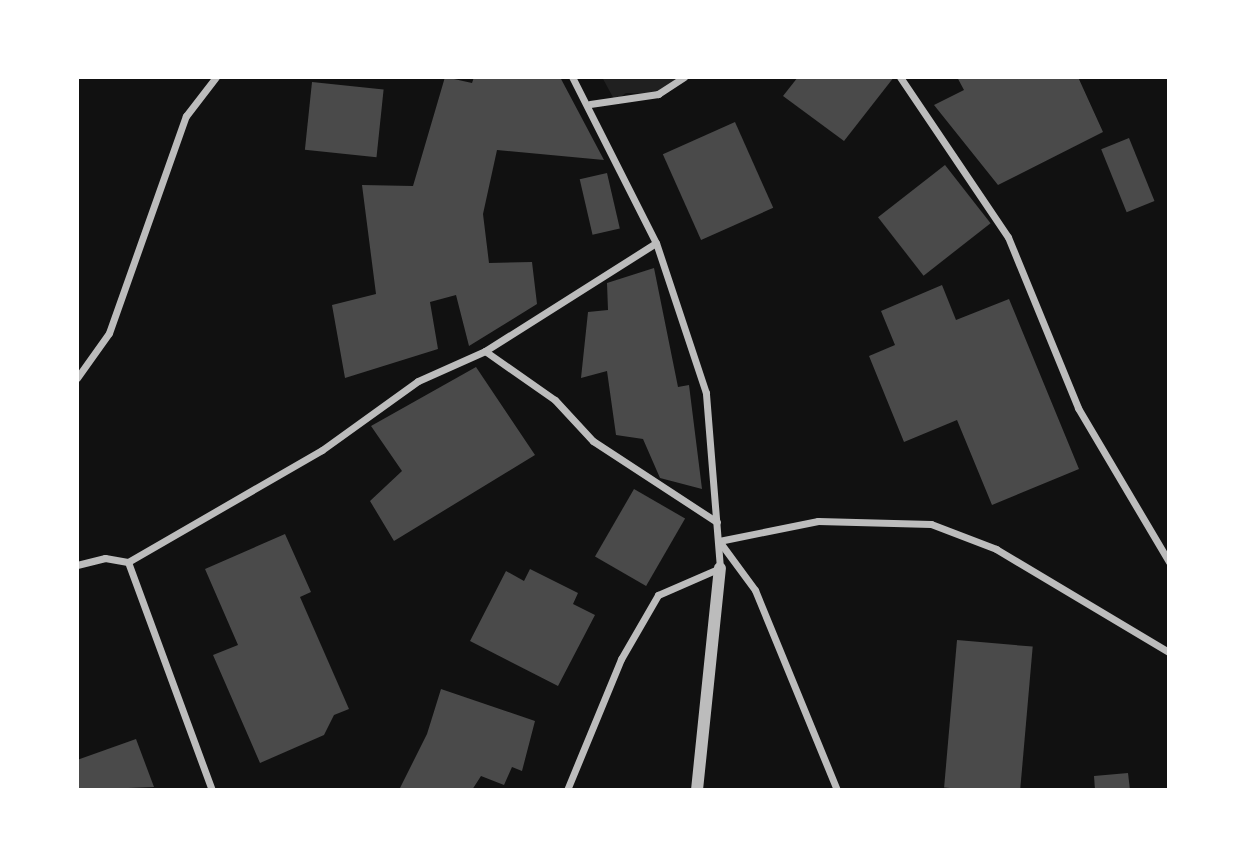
<!DOCTYPE html>
<style>
body{margin:0}
#map{position:relative;width:1246px;height:867px;overflow:hidden;background:#111;font-family:"Roboto Serif",serif}
div>[style]{position:absolute}
.green>*{inset:0;background:#202020}
.building>*{inset:0;background:#4a4a4a;transform-origin:0 0}
.minor>*{height:7px;margin:-3.5px;padding:0 3.5px;transform-origin:3.5px;border-radius:3.5px;background:#bcbcbc}
.tertiary>*{height:12px;margin:-6px;padding:0 6px;transform-origin:6px;border-radius:6px;background:#bcbcbc}
span{translate:-50% -50%;white-space:nowrap;text-align:center;line-height:1.15;-webkit-text-stroke:7px #fff;paint-order:stroke}
.frame{position:absolute;inset:0;border:79px solid #fff;pointer-events:none}
</style>
<div id="map">
<div class="green">
<div style="clip-path:polygon(602px 77px,684px 77px,658px 94px,626px 93px,615px 101px)"></div>
</div>
<div class="building">
<div style="clip-path:polygon(445px 77px,472px 83px,474px 77px,560px 77px,604px 160px,497px 150px,483px 214px,489px 263px,532px 262px,537px 304px,469px 346px,456px 295px,430px 302px,438px 349px,345px 378px,332px 305px,376px 294px,362px 185px,413px 186px)"></div>
<div style="clip-path:polygon(798px 77px,894px 77px,844px 141px,783px 96px)"></div>
<div style="clip-path:polygon(957px 77px,1078px 77px,1103px 132px,998px 185px,934px 105px,964px 90px)"></div>
<div style="left:312px;top:82px;width:72px;height:68px;rotate:6deg"></div>
<div style="left:735px;top:122px;width:94px;height:79px;rotate:66deg"></div>
<div style="left:1129px;top:138px;width:68px;height:30px;rotate:68deg"></div>
<div style="left:945px;top:165px;width:74px;height:85px;rotate:52deg"></div>
<div style="left:607px;top:173px;width:57px;height:28px;rotate:77deg"></div>
<div style="clip-path:polygon(654px 268px,678px 387px,689px 385px,702px 489px,660px 478px,643px 439px,616px 435px,607px 371px,581px 378px,588px 312px,608px 310px,607px 283px)"></div>
<div style="clip-path:polygon(942px 285px,956px 320px,1009px 299px,1079px 469px,992px 505px,957px 420px,904px 442px,869px 356px,895px 345px,881px 311px)"></div>
<div style="clip-path:polygon(476px 367px,535px 455px,394px 541px,370px 501px,402px 471px,371px 426px)"></div>
<div style="left:634px;top:489px;width:59px;height:78px;rotate:30deg"></div>
<div style="clip-path:polygon(285px 534px,311px 592px,300px 597px,349px 709px,334px 715px,324px 735px,260px 763px,213px 655px,238px 645px,205px 569px)"></div>
<div style="clip-path:polygon(530px 569px,578px 593px,573px 604px,595px 615px,558px 686px,470px 641px,506px 571px,524px 581px)"></div>
<div style="left:957px;top:640px;width:76px;height:148px;rotate:5deg"></div>
<div style="clip-path:polygon(441px 689px,535px 721px,522px 771px,512px 767px,504px 785px,481px 776px,472px 790px,399px 790px,427px 734px)"></div>
<div style="clip-path:polygon(136px 739px,154px 787px,77px 790px,77px 760px)"></div>
<div style="clip-path:polygon(1128px 773px,1130px 790px,1095px 790px,1094px 776px)"></div>
</div>
<div class="minor">
<div style="left:900px;top:77px;width:193px;rotate:56deg"></div>
<div style="left:1008px;top:237px;width:185px;rotate:67.7deg"></div>
<div style="left:1078px;top:408px;width:179px;rotate:59.4deg"></div>
<div style="left:590px;top:104px;width:69px;rotate:-8.4deg"></div>
<div style="left:658px;top:94px;width:31px;rotate:-33deg"></div>
<div style="left:485px;top:351px;width:85px;rotate:35deg"></div>
<div style="left:555px;top:400px;width:56px;rotate:47.2deg"></div>
<div style="left:593px;top:441px;width:148px;rotate:33.2deg"></div>
<div style="left:77px;top:378px;width:55px;rotate:-54.6deg"></div>
<div style="left:109px;top:333px;width:230px;rotate:-70.5deg"></div>
<div style="left:186px;top:116px;width:49px;rotate:-52.4deg"></div>
<div style="left:128px;top:562px;width:243px;rotate:69.8deg"></div>
<div style="left:77px;top:565px;width:29px;rotate:-14deg"></div>
<div style="left:105px;top:558px;width:23px;rotate:10deg"></div>
<div style="left:128px;top:562px;width:224px;rotate:-30deg"></div>
<div style="left:322px;top:450px;width:118px;rotate:-35.7deg"></div>
<div style="left:418px;top:381px;width:73px;rotate:-24.1deg"></div>
<div style="left:485px;top:351px;width:202px;rotate:-32.3deg"></div>
<div style="left:567px;top:790px;width:142px;rotate:-67.6deg"></div>
<div style="left:621px;top:659px;width:74px;rotate:-60deg"></div>
<div style="left:658px;top:595px;width:68px;rotate:-23.5deg"></div>
<div style="left:720px;top:568px;width:176px;rotate:-94.6deg"></div>
<div style="left:706px;top:393px;width:158px;rotate:-108.4deg"></div>
<div style="left:656px;top:243px;width:186px;rotate:-116.8deg"></div>
<div style="left:837px;top:790px;width:216px;rotate:-112.3deg"></div>
<div style="left:755px;top:590px;width:61px;rotate:-126.3deg"></div>
<div style="left:719px;top:541px;width:101px;rotate:-11.4deg"></div>
<div style="left:818px;top:521px;width:113px;rotate:1.5deg"></div>
<div style="left:931px;top:524px;width:70px;rotate:21deg"></div>
<div style="left:996px;top:549px;width:201px;rotate:30.8deg"></div>
</div>
<div class="tertiary">
<div style="left:697px;top:790px;width:223px;rotate:-84.1deg"></div>
</div>
<div class="frame"></div>
</div>
